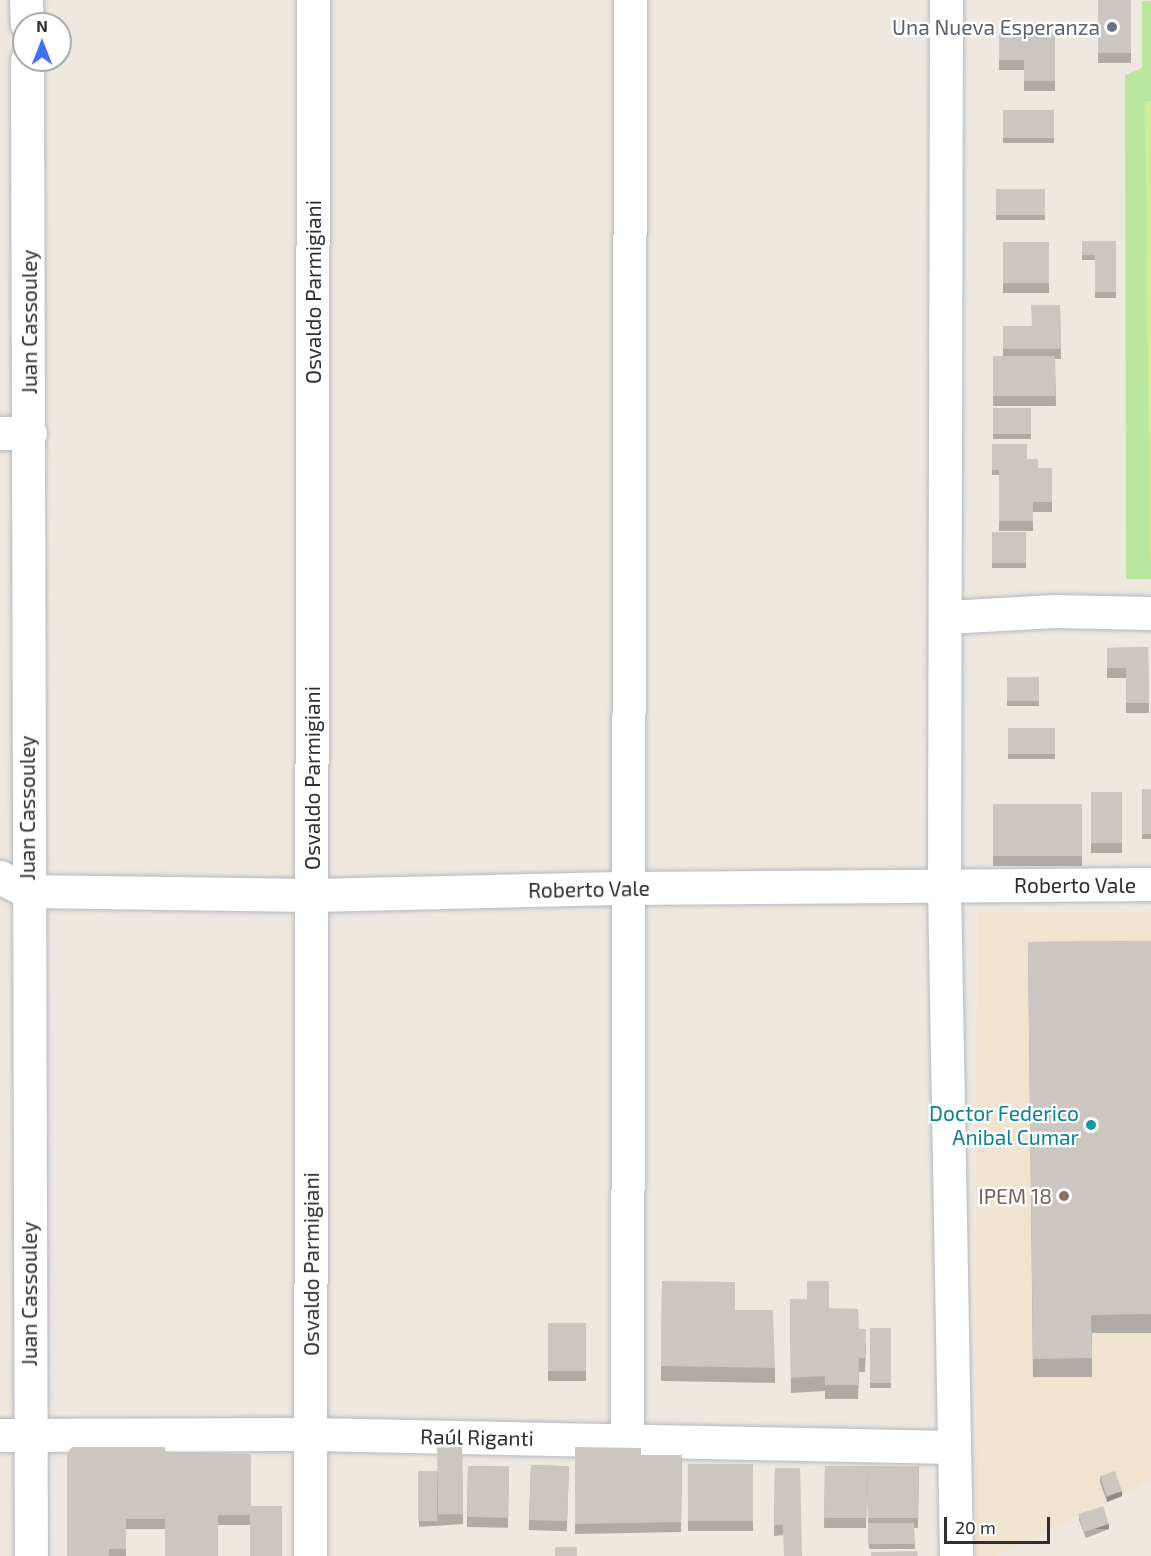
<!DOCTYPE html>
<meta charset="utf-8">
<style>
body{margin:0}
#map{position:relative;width:1151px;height:1556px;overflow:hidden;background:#efe8e0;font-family:"Exo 2",sans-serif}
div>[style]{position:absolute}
.education>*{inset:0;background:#f0e3d0}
.green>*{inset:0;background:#bbe69d}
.pitch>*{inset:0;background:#cfed99}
.roads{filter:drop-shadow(0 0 2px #b4b8c1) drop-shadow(0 0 2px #b4b8c1)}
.street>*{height:33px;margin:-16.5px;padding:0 16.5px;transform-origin:16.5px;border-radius:16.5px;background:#fff}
.wall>*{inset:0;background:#afaaa4;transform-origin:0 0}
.shaded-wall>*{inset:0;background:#8e8b86;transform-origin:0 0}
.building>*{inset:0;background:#cbc6bf;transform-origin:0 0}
.dots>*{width:16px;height:16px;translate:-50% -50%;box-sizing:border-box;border:3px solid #fff;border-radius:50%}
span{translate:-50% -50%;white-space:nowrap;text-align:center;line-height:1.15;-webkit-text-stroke:4.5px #fff;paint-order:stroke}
.worship-label{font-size:21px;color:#5b616d}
.right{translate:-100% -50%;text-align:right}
.street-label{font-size:21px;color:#2e2e2e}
.culture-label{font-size:21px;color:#0d838f}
.education-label{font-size:21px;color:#785e54}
.north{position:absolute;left:12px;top:12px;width:60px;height:60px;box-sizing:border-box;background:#fff;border:2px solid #ababab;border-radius:50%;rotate:0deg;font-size:16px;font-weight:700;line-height:24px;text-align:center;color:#2e2e2e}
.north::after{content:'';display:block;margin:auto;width:21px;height:27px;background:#3f71fd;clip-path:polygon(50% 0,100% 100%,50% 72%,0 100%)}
.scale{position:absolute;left:944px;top:1517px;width:106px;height:27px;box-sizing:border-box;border:3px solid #2e2e2e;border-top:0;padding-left:8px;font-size:18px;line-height:21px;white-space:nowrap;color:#2e2e2e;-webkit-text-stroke:4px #fff;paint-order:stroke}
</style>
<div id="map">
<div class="education">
<div style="clip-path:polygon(977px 912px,1151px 912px,1151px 1480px,997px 1556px,976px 1556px)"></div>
</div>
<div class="green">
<div style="clip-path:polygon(1142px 1px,1151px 1px,1151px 579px,1126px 579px,1125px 75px,1142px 68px)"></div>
</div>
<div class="pitch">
<div style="clip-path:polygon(1145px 101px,1151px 101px,1151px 559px,1150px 559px)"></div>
</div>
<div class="roads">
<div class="street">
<div style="left:26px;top:0;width:24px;rotate:88deg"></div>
<div style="left:946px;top:0;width:886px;rotate:90.13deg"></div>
<div style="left:944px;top:886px;width:670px;rotate:88.97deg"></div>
<div style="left:27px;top:60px;width:1496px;rotate:89.85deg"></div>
<div style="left:0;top:433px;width:30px"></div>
<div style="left:946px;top:617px;width:109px;rotate:-3.2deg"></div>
<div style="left:1055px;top:611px;width:96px;rotate:1.2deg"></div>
<div style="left:0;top:877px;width:30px;rotate:28deg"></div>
<div style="left:26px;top:891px;width:286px;rotate:0.8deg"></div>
<div style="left:312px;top:895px;width:316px;rotate:-1.3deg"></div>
<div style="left:628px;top:888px;width:523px;rotate:-0.44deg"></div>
<div style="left:0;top:1435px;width:311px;rotate:-0.2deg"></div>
<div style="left:311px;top:1434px;width:642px;rotate:1.16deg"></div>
<div style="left:627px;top:1439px;width:1439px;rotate:-89.88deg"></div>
<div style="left:310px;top:1556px;width:1556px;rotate:-89.89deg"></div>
</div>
</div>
<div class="wall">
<div style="left:1098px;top:0;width:33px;height:63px"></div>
<div style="clip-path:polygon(999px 33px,1055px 33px,1055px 91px,1024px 91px,1024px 70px,999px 70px)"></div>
<div style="left:1003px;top:110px;width:51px;height:33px"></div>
<div style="left:1045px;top:189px;width:31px;height:49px;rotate:90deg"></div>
<div style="clip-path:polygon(1082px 241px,1116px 241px,1116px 298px,1095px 298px,1095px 260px,1082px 260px)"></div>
<div style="left:1003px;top:242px;width:46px;height:51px"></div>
<div style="clip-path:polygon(1060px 305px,1061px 359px,1055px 359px,1056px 406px,993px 406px,993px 356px,1003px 356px,1003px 326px,1032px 326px)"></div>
<div style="left:1031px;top:408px;width:31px;height:38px;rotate:90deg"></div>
<div style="clip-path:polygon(992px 444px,1027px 459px,1038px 468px,1052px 468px,1052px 512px,1033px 512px,1033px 531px,999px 531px,999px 475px,992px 475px)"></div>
<div style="left:992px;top:532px;width:34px;height:36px"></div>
<div style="clip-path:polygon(1148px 647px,1149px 713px,1126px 713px,1126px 678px,1107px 678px,1107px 648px)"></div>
<div style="left:1007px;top:677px;width:32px;height:29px"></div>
<div style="left:1055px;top:728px;width:31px;height:47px;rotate:90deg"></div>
<div style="left:1151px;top:789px;width:50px;height:9px;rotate:90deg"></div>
<div style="left:1091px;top:792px;width:31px;height:61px"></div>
<div style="left:993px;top:804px;width:89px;height:62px"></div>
<div style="clip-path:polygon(1151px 941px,1151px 1333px,1092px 1333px,1092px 1377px,1033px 1377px,1028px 942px)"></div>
<div style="clip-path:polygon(662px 1281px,735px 1310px,775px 1368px,775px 1383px,661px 1381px)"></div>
<div style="clip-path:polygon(790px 1299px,829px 1308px,859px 1329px,866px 1344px,865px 1372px,859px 1372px,858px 1399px,825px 1399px,825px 1391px,791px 1393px)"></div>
<div style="left:548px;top:1323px;width:38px;height:58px"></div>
<div style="left:870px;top:1328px;width:21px;height:60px"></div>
<div style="clip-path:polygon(462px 1447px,463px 1524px,419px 1527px,418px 1471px,437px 1471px)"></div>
<div style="clip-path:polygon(575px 1447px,641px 1455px,682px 1455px,681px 1532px,575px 1534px)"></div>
<div style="clip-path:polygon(166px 1453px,251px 1454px,250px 1525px,218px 1525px,165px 1529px,126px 1529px,126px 1556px,67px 1556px)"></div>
<div style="left:688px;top:1464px;width:65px;height:67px"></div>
<div style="left:531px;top:1465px;width:38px;height:65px;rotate:2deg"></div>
<div style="left:468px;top:1466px;width:41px;height:61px;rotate:1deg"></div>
<div style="clip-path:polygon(825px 1466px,919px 1466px,918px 1528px,914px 1528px,915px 1549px,869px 1549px,867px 1483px,866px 1528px,824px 1528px)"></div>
<div style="clip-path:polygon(775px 1468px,800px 1468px,783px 1535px,774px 1536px)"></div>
<div style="clip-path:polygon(1100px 1477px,1122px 1496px,1107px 1502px,1100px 1482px)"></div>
<div style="clip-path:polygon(1079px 1515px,1109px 1529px,1086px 1538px,1079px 1520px)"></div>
</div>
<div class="shaded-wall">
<div style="clip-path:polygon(1122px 1491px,1122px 1496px,1107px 1502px,1107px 1497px)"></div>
<div style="left:1109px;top:1524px;width:5px;height:25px;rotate:90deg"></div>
</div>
<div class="building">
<div style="left:1098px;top:0;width:33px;height:53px"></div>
<div style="clip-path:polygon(999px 33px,1055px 33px,1055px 81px,1024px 81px,1024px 60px,999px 60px)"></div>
<div style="left:1003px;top:110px;width:51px;height:28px"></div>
<div style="left:1045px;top:189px;width:26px;height:49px;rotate:90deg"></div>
<div style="clip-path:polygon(1082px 241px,1116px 241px,1116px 292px,1095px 292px,1095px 255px,1082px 255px)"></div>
<div style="left:1003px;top:242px;width:46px;height:41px"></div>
<div style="clip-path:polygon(1031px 305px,1060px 305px,1061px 349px,1003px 349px,1003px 326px,1032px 326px)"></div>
<div style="left:993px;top:356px;width:62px;height:40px"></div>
<div style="left:1031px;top:408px;width:26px;height:38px;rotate:90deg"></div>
<div style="clip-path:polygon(992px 444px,1027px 444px,1027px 459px,1038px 459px,1038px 468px,999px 468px,999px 470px,992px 470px)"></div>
<div style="clip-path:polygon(999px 468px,1052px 468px,1052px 502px,1033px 502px,1033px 521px,999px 521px)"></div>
<div style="left:992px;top:532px;width:34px;height:31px"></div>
<div style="clip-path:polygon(1148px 647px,1149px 703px,1126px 703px,1126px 668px,1107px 668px,1107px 648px)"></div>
<div style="left:1007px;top:677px;width:32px;height:24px"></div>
<div style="left:1055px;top:728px;width:26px;height:47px;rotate:90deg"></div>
<div style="left:1151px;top:789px;width:45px;height:9px;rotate:90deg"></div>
<div style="left:1091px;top:792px;width:31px;height:51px"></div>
<div style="left:993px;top:804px;width:89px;height:52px"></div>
<div style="clip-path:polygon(1151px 941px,1151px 1314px,1091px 1315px,1092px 1358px,1033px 1359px,1028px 942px)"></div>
<div style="clip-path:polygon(662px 1281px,735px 1282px,735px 1310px,773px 1310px,775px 1368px,661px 1366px)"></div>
<div style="clip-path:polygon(807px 1281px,829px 1281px,829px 1308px,858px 1309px,859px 1329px,866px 1329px,865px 1358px,859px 1358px,858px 1385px,825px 1385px,825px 1376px,791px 1378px,790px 1299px,807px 1299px)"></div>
<div style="left:548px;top:1323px;width:38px;height:48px"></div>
<div style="left:870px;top:1328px;width:21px;height:55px"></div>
<div style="clip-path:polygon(72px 1447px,165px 1447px,166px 1453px,251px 1454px,251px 1506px,282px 1506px,282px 1556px,250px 1556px,250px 1515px,218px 1515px,218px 1556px,165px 1556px,165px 1519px,126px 1519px,126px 1549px,109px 1549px,109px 1556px,67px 1556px,67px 1453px)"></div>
<div style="left:462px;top:1447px;width:67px;height:25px;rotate:89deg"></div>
<div style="clip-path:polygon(575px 1447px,641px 1448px,641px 1455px,682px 1455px,681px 1522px,575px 1524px)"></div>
<div style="left:688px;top:1464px;width:65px;height:57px"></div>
<div style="left:531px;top:1465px;width:38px;height:55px;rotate:2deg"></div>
<div style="left:468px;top:1466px;width:41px;height:51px;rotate:1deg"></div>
<div style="clip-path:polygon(825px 1466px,919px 1466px,918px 1518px,868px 1518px,867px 1473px,866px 1518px,824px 1518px)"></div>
<div style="clip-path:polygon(775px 1468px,800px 1468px,802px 1556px,784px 1556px,783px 1525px,774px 1525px)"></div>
<div style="left:418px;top:1471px;width:19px;height:50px"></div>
<div style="left:1115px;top:1471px;width:21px;height:16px;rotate:71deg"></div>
<div style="left:1103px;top:1506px;width:19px;height:26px;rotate:72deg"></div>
<div style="left:868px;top:1523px;width:46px;height:21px"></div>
<div style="left:555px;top:1547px;width:22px;height:9px"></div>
<div style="clip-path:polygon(917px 1551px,918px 1556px,871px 1556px,871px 1552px)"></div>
</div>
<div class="dots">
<div style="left:1112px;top:27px;background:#6b7280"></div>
<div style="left:1091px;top:1125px;background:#0f9aa8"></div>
<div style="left:1064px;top:1196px;background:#8d6e63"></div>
</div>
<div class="worship-label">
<span class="right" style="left:1100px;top:27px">Una Nueva Esperanza</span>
</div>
<div class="street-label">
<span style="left:313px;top:292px;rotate:-90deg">Osvaldo Parmigiani</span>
<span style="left:29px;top:322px;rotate:-90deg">Juan Cassouley</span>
<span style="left:312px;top:778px;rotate:-90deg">Osvaldo Parmigiani</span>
<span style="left:27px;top:808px;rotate:-90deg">Juan Cassouley</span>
<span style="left:1075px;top:885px">Roberto Vale</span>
<span style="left:589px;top:889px;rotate:-1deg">Roberto Vale</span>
<span style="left:311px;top:1264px;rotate:-90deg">Osvaldo Parmigiani</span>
<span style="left:29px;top:1294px;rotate:-90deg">Juan Cassouley</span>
<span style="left:477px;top:1437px;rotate:1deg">Raúl Riganti</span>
</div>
<div class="culture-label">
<span class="right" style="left:1079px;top:1125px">Doctor Federico<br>Anibal Cumar</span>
</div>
<div class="education-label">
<span class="right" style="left:1052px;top:1196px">IPEM 18</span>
</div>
<div class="north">N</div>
<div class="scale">20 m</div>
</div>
